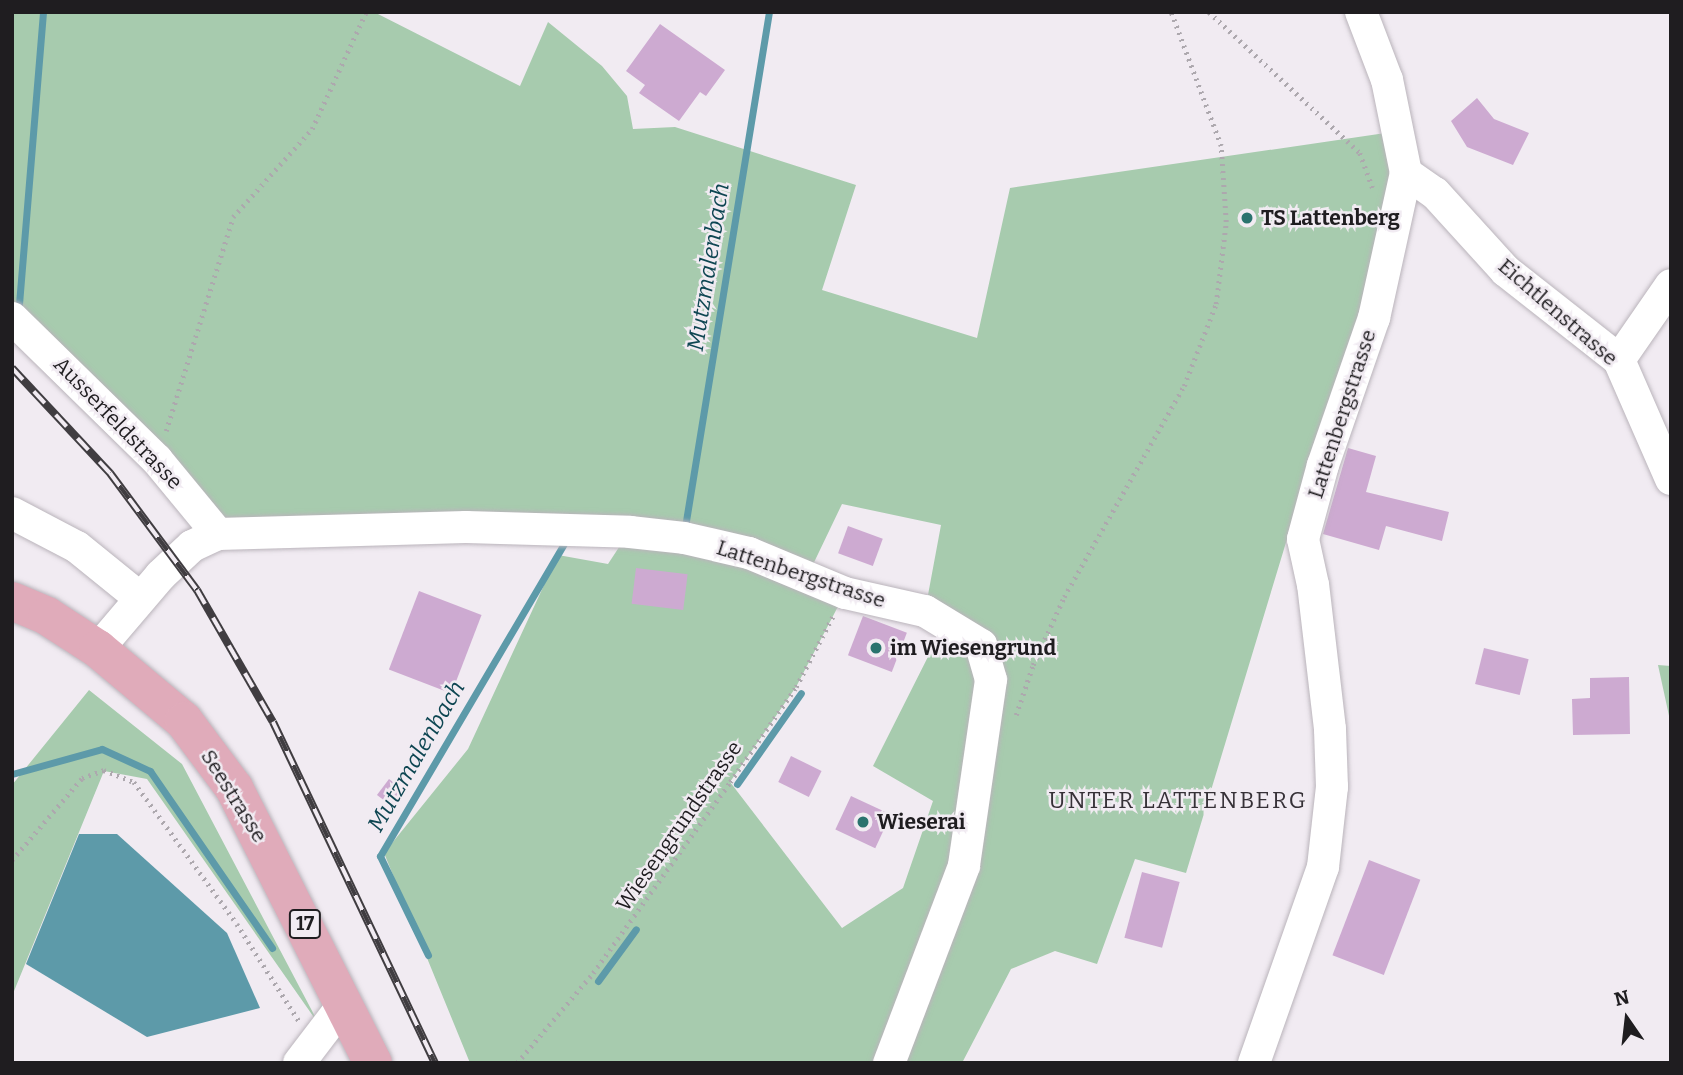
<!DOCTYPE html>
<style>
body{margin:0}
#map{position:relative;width:1683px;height:1075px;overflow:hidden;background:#f1ebf2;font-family:Bitter,serif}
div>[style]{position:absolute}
.green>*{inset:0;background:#a7cbae}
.water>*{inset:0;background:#5d9aa9}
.stream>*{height:7px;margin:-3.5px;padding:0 3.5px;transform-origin:3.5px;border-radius:3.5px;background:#5d9aa9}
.building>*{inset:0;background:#cdaad1;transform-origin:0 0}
.path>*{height:4.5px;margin-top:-2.25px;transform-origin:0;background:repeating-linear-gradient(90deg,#ada8ae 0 2px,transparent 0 7px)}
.roads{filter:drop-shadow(0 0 2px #bab4bb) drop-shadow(0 0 2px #bab4bb)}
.minor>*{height:32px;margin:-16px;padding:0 16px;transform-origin:16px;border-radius:16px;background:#fff}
.major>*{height:38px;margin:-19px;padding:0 19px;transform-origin:19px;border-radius:19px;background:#e0abba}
.rail>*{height:8px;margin-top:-4px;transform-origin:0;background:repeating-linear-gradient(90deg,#f1ebf2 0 16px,#403d41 0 32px);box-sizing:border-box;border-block:2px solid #403d41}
.dots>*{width:19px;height:19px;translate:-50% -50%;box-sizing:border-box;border:4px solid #f1ebf2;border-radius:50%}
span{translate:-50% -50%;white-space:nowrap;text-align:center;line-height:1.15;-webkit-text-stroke:5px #f1ebf2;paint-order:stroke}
.shield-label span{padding:2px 5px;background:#f1ebf2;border:2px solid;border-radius:5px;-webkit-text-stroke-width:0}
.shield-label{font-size:19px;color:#1f1d20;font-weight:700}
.poi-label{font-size:21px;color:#1f1d20;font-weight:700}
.left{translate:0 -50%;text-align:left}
.street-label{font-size:21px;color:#1f1d20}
.water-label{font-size:23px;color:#0e4652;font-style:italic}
.neighbourhood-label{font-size:23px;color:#363137;letter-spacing:2px}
.frame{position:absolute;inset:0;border:14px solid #1f1d20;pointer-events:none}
.north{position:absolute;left:1592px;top:984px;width:70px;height:70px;-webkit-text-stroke:5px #f1ebf2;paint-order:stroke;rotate:346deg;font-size:19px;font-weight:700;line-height:28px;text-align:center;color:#1f1d20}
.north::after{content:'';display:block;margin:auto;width:24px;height:32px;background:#1f1d20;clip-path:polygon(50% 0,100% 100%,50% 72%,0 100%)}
</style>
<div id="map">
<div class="green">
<div style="clip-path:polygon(evenodd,12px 12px,374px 12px,520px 86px,548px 22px,602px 66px,627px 96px,633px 129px,675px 127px,856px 185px,822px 290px,977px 338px,1010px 188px,1399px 131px,1371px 280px,1317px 440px,1186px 873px,1135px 859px,1097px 964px,1055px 951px,1011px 969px,962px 1063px,470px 1063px,384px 853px,468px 749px,558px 555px,608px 564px,629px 532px,218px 534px,12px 318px,12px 12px,842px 504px,941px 525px,925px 611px,945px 623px,873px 766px,933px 801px,903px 888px,842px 928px,730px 782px,796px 687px,845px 593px,807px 577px,842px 504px)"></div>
<div style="clip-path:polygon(1658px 665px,1671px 666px,1671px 725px)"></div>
<div style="clip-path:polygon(89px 690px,182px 764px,320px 1026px,147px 779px,104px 771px,12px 996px,12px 785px)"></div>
</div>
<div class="water">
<div style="clip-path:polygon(79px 834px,117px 834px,227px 933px,260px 1008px,147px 1037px,26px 964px)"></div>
</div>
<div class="stream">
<div style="left:19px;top:304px;width:293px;rotate:-85.3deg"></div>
<div style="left:685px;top:527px;width:522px;rotate:-80.74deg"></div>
<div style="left:12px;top:774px;width:93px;rotate:-15.5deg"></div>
<div style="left:102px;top:749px;width:53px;rotate:24.6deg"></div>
<div style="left:150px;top:771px;width:215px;rotate:55.4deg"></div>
<div style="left:737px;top:784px;width:111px;rotate:-54.9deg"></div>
<div style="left:428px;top:955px;width:110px;rotate:-115.9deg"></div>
<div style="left:380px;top:856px;width:361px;rotate:-59.5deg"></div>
<div style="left:598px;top:981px;width:64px;rotate:-53.8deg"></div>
</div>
<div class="building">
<div style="clip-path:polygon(660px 24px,725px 70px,706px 96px,700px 92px,679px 121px,639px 93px,645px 85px,626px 71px)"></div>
<div style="clip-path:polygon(1477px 98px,1494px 119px,1529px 133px,1513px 165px,1467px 147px,1451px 121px)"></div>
<div style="clip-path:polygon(1348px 448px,1376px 456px,1366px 492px,1449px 512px,1442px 541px,1386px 526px,1379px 550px,1323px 534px)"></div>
<div style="left:848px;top:526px;width:37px;height:29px;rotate:20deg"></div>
<div style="left:636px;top:568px;width:52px;height:36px;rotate:7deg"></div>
<div style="left:419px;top:591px;width:67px;height:84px;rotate:21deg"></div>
<div style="left:863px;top:616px;width:47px;height:42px;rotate:21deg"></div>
<div style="left:1484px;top:648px;width:46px;height:37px;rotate:14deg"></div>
<div style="clip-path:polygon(1629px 677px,1630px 734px,1573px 735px,1572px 699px,1590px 698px,1590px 678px)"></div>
<div style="left:791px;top:756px;width:34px;height:29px;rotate:26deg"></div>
<div style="left:389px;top:779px;width:20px;height:20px;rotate:37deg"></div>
<div style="left:851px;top:796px;width:44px;height:37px;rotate:25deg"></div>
<div style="left:1369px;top:860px;width:55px;height:102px;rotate:21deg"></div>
<div style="left:1142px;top:872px;width:39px;height:68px;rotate:15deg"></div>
</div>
<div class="path">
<div style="left:1209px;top:12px;width:207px;rotate:43deg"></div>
<div style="left:1360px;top:153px;width:37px;rotate:70deg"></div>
<div style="left:166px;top:431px;width:224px;rotate:-72.6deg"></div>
<div style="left:233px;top:217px;width:118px;rotate:-48.1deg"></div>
<div style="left:312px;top:129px;width:129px;rotate:-65.2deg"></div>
<div style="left:1016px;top:715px;width:53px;rotate:-71.2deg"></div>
<div style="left:1033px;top:665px;width:75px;rotate:-65.5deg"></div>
<div style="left:1064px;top:597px;width:243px;rotate:-60.4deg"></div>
<div style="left:1184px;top:386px;width:88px;rotate:-68.7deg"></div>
<div style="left:1216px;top:304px;width:83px;rotate:-83deg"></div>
<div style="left:1226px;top:222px;width:76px;rotate:-93.8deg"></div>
<div style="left:1221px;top:146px;width:143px;rotate:-110.5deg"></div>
<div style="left:12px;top:860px;width:108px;rotate:-49.5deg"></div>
<div style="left:82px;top:778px;width:23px;rotate:-20deg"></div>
<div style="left:104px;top:770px;width:32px;rotate:22deg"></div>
<div style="left:134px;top:782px;width:175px;rotate:54deg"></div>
<div style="left:237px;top:924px;width:115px;rotate:57.4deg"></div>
<div style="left:517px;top:1063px;width:118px;rotate:-49.8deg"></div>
<div style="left:593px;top:973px;width:235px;rotate:-54.3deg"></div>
<div style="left:730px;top:782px;width:116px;rotate:-55.2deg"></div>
<div style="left:796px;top:687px;width:80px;rotate:-62.5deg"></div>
</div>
<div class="roads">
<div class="minor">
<div style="left:1406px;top:173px;width:35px;rotate:35deg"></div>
<div style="left:1435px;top:193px;width:105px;rotate:47.7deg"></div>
<div style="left:1506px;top:271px;width:144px;rotate:38.2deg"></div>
<div style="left:1619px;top:360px;width:130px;rotate:66.4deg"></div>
<div style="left:12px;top:318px;width:203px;rotate:44.4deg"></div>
<div style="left:157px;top:460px;width:96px;rotate:50.5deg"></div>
<div style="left:1619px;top:360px;width:91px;rotate:-55.3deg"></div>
<div style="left:12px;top:513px;width:73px;rotate:27.6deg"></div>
<div style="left:77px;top:547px;width:81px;rotate:39deg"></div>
<div style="left:98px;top:649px;width:97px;rotate:-49.6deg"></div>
<div style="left:161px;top:575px;width:42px;rotate:-43.1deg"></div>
<div style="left:192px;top:546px;width:29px;rotate:-25deg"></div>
<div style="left:218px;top:534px;width:248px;rotate:-1.6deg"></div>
<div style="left:466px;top:527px;width:164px;rotate:1.7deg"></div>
<div style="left:630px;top:532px;width:54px;rotate:6.3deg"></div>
<div style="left:684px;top:538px;width:67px;rotate:13deg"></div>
<div style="left:749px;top:553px;width:104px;rotate:22.6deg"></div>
<div style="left:845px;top:593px;width:82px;rotate:12.7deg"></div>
<div style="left:925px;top:611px;width:66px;rotate:31.3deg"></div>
<div style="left:981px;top:645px;width:36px;rotate:74deg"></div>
<div style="left:991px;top:680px;width:188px;rotate:98.3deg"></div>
<div style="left:964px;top:866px;width:211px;rotate:110.8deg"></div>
<div style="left:299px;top:1063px;width:74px;rotate:-52.7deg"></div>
<div style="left:1254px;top:1063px;width:208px;rotate:-70.6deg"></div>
<div style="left:1323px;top:867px;width:81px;rotate:-83.6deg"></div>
<div style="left:1332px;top:787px;width:58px;rotate:-92deg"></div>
<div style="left:1330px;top:729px;width:145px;rotate:-96.7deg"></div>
<div style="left:1313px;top:585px;width:47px;rotate:-102.3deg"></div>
<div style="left:1303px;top:539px;width:77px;rotate:-74.9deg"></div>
<div style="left:1323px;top:465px;width:156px;rotate:-70.9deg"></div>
<div style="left:1374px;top:318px;width:148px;rotate:-77.6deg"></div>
<div style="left:1406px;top:173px;width:95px;rotate:-101.5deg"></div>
<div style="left:1387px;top:80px;width:73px;rotate:-110.9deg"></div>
</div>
<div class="major">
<div style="left:12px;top:601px;width:38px;rotate:23deg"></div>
<div style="left:47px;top:616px;width:61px;rotate:32.9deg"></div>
<div style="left:98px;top:649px;width:112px;rotate:39.9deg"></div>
<div style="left:184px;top:721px;width:84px;rotate:53.3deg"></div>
<div style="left:234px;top:788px;width:308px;rotate:63.2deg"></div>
</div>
</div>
<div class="rail">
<div style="left:12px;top:368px;width:144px;rotate:47deg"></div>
<div style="left:110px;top:473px;width:146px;rotate:53.4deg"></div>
<div style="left:197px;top:590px;width:152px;rotate:60.1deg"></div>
<div style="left:273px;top:722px;width:378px;rotate:64.6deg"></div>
</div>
<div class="dots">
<div style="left:1247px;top:218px;background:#2a736e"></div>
<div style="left:876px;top:648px;background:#2a736e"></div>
<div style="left:863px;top:822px;background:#2a736e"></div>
</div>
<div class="shield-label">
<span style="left:305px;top:924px">17</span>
</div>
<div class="poi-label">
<span class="left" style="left:1261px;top:218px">TS Lattenberg</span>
<span class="left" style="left:890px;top:648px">im Wiesengrund</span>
<span class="left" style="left:877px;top:822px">Wieserai</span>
</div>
<div class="street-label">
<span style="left:1558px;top:312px;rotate:41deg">Eichtlenstrasse</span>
<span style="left:1342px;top:414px;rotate:-72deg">Lattenbergstrasse</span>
<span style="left:118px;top:423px;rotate:46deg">Ausserfeldstrasse</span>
<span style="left:801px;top:574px;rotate:18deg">Lattenbergstrasse</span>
<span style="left:234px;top:796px;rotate:58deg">Seestrasse</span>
<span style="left:679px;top:826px;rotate:-55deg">Wiesengrundstrasse</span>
</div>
<div class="water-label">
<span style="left:708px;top:267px;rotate:-81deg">Mutzmalenbach</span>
<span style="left:416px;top:756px;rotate:-60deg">Mutzmalenbach</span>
</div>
<div class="neighbourhood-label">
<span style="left:1178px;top:800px">UNTER LATTENBERG</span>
</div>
<div class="frame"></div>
<div class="north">N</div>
</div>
